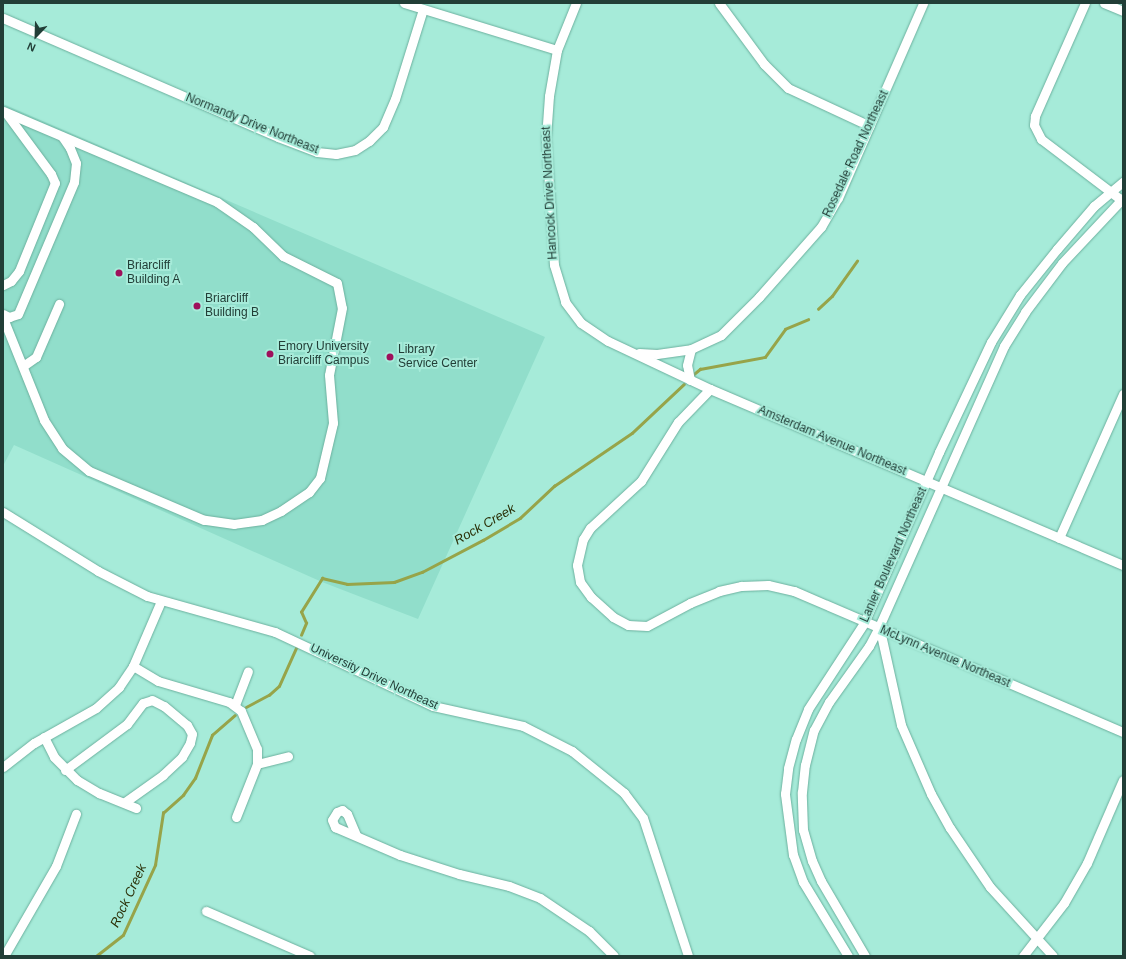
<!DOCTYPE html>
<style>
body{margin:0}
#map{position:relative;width:1126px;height:959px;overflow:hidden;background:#a6ebd9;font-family:Helvetica,sans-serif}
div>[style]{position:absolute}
.built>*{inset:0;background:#91decb}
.stream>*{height:2.5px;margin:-1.25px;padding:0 1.25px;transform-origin:1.25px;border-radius:1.25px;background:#97a449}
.roads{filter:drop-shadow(0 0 1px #6cb09e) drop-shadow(0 0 1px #6cb09e)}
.street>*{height:9px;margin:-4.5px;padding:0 4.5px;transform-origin:4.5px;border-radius:4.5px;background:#fff}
.dots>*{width:11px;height:11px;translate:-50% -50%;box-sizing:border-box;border:2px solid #a6ebd9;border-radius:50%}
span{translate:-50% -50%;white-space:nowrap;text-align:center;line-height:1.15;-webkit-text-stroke:4px #a6ebd9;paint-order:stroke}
.street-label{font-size:12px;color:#223e37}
.poi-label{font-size:12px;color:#223e37}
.left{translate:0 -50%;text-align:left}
.water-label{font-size:13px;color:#2b3008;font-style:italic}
.frame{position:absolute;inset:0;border:4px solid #223e37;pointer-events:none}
.north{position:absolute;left:16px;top:16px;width:40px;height:40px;-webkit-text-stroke:3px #a6ebd9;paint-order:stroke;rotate:203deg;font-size:11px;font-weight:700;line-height:16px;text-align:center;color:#223e37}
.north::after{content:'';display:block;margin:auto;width:14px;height:18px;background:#223e37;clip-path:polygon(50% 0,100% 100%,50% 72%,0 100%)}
</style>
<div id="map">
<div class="built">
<div style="clip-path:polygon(3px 104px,545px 337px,418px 619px,322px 582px,14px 445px,3px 466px)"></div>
</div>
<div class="stream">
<div style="left:818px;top:309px;width:19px;rotate:-43deg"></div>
<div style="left:832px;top:296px;width:43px;rotate:-54.5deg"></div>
<div style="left:694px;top:374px;width:8px;rotate:-40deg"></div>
<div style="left:700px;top:369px;width:66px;rotate:-10.5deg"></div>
<div style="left:765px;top:357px;width:34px;rotate:-54deg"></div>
<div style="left:785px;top:329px;width:25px;rotate:-23deg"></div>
<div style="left:301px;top:635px;width:13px;rotate:-67deg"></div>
<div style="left:306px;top:623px;width:12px;rotate:-114deg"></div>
<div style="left:301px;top:612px;width:40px;rotate:-58deg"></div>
<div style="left:322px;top:578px;width:26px;rotate:13deg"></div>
<div style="left:347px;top:584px;width:47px;rotate:-2.4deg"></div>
<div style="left:394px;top:582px;width:30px;rotate:-20deg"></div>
<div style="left:422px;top:572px;width:69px;rotate:-27.7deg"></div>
<div style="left:483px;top:540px;width:43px;rotate:-30.7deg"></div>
<div style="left:520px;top:518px;width:47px;rotate:-43.3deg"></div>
<div style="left:554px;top:486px;width:94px;rotate:-34.2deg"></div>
<div style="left:632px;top:433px;width:71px;rotate:-43.3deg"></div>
<div style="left:246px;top:707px;width:26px;rotate:-28deg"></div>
<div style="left:269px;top:695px;width:13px;rotate:-42deg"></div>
<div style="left:279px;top:686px;width:42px;rotate:-65.9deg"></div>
<div style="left:96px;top:956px;width:34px;rotate:-38deg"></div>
<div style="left:123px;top:935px;width:77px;rotate:-65.4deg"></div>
<div style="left:155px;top:865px;width:53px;rotate:-81.3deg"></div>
<div style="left:163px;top:813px;width:27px;rotate:-42deg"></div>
<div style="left:183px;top:795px;width:21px;rotate:-55deg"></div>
<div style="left:195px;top:778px;width:46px;rotate:-68.4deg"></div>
<div style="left:212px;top:735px;width:30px;rotate:-41deg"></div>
</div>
<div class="roads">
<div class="street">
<div style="left:404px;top:3px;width:160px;rotate:17.1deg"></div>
<div style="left:576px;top:3px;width:51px;rotate:112deg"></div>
<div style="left:557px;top:50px;width:47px;rotate:99.9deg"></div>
<div style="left:549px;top:96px;width:42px;rotate:94.1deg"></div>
<div style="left:546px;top:138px;width:127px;rotate:86.4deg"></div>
<div style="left:554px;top:265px;width:39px;rotate:73deg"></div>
<div style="left:565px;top:302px;width:26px;rotate:53deg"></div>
<div style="left:581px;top:323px;width:32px;rotate:34deg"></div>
<div style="left:608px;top:341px;width:113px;rotate:25.2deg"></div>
<div style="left:710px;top:389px;width:449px;rotate:23.1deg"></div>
<div style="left:719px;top:3px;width:76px;rotate:53.6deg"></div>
<div style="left:764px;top:64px;width:34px;rotate:45deg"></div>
<div style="left:788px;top:88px;width:90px;rotate:24.9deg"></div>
<div style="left:1085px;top:3px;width:124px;rotate:113.9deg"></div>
<div style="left:1035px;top:116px;width:9px;rotate:96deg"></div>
<div style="left:1034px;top:125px;width:16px;rotate:63deg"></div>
<div style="left:1041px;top:139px;width:99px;rotate:37.2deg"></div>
<div style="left:1104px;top:3px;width:21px;rotate:23deg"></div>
<div style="left:3px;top:18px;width:300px;rotate:23.4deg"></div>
<div style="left:278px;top:137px;width:42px;rotate:21deg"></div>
<div style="left:317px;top:152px;width:19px;rotate:6deg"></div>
<div style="left:336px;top:154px;width:19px;rotate:-12deg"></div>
<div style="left:355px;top:150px;width:17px;rotate:-33deg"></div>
<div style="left:369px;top:141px;width:20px;rotate:-45deg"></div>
<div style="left:383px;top:127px;width:30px;rotate:-67deg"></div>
<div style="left:395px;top:99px;width:94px;rotate:-72.7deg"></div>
<div style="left:3px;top:111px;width:233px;rotate:23deg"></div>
<div style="left:217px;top:202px;width:44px;rotate:34.8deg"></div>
<div style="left:253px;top:227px;width:42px;rotate:44deg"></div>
<div style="left:283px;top:256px;width:60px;rotate:26.6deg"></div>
<div style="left:337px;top:283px;width:25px;rotate:79deg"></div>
<div style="left:342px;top:308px;width:68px;rotate:101deg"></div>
<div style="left:329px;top:375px;width:48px;rotate:85.2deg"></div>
<div style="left:333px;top:423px;width:57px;rotate:103.3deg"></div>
<div style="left:320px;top:478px;width:18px;rotate:128deg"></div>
<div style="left:309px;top:492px;width:34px;rotate:146deg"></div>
<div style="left:281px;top:511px;width:21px;rotate:155deg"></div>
<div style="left:262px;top:520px;width:28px;rotate:172deg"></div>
<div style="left:234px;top:524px;width:30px;rotate:-172deg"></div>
<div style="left:204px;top:520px;width:125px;rotate:-156.9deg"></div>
<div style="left:89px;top:471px;width:35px;rotate:-140deg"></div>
<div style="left:62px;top:448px;width:33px;rotate:-123deg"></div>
<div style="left:44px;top:420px;width:110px;rotate:-111.9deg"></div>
<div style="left:3px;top:285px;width:9px;rotate:-27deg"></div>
<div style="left:11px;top:281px;width:13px;rotate:-51deg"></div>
<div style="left:19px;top:271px;width:95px;rotate:-67.8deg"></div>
<div style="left:55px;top:183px;width:10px;rotate:-114deg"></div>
<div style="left:51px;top:174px;width:76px;rotate:-126.4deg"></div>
<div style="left:3px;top:314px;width:7px;rotate:27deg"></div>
<div style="left:9px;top:317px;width:9px;rotate:-18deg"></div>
<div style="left:18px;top:314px;width:143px;rotate:-67deg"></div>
<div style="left:74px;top:182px;width:19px;rotate:-84deg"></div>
<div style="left:76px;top:163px;width:16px;rotate:-112deg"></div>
<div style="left:70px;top:148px;width:14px;rotate:-124deg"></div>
<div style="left:639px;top:353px;width:18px;rotate:3deg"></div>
<div style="left:657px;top:354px;width:34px;rotate:-8deg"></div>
<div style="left:691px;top:349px;width:33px;rotate:-25deg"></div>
<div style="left:721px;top:335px;width:54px;rotate:-45deg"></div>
<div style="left:759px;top:297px;width:94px;rotate:-48.5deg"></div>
<div style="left:821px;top:227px;width:34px;rotate:-60deg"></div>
<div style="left:838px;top:198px;width:213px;rotate:-66.4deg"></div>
<div style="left:23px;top:366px;width:16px;rotate:-35deg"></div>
<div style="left:36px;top:357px;width:58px;rotate:-66.5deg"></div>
<div style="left:690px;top:380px;width:15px;rotate:-101deg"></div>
<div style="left:687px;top:365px;width:16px;rotate:-76deg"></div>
<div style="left:710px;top:389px;width:46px;rotate:134.1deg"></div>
<div style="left:678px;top:422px;width:70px;rotate:122.1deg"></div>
<div style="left:641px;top:481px;width:69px;rotate:137.3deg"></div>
<div style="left:590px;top:528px;width:13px;rotate:122deg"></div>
<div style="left:583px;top:539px;width:27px;rotate:103deg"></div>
<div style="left:577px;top:565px;width:17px;rotate:80deg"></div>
<div style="left:580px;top:582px;width:19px;rotate:54deg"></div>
<div style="left:591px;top:597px;width:30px;rotate:42deg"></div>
<div style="left:613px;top:617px;width:17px;rotate:28deg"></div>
<div style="left:628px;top:625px;width:19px;rotate:3deg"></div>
<div style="left:647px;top:626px;width:49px;rotate:-28.1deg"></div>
<div style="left:690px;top:603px;width:31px;rotate:-22deg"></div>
<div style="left:719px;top:591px;width:23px;rotate:-13deg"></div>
<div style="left:741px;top:586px;width:27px;rotate:-2deg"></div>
<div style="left:768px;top:585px;width:27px;rotate:13deg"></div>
<div style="left:794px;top:591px;width:358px;rotate:23.2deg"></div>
<div style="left:3px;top:512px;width:112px;rotate:31.8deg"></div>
<div style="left:98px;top:571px;width:55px;rotate:27deg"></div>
<div style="left:147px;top:596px;width:133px;rotate:15.7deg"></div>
<div style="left:275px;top:632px;width:174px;rotate:25.1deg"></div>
<div style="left:433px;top:706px;width:92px;rotate:12.5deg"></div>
<div style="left:523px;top:726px;width:55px;rotate:27deg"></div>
<div style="left:572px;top:751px;width:67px;rotate:38.9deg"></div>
<div style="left:624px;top:793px;width:31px;rotate:53deg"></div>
<div style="left:643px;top:818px;width:145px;rotate:71.9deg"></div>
<div style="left:1059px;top:538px;width:158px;rotate:-66deg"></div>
<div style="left:880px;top:630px;width:97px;rotate:77.5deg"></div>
<div style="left:901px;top:725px;width:75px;rotate:66.5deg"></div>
<div style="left:931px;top:794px;width:39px;rotate:61deg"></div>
<div style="left:950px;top:828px;width:71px;rotate:55.9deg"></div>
<div style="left:990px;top:887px;width:93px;rotate:47.6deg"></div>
<div style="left:133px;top:666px;width:29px;rotate:31deg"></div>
<div style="left:158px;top:681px;width:74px;rotate:16.5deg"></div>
<div style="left:229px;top:702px;width:15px;rotate:37deg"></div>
<div style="left:241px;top:711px;width:41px;rotate:67.2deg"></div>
<div style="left:257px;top:749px;width:15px;rotate:90deg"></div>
<div style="left:257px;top:764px;width:57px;rotate:111.6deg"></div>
<div style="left:235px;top:705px;width:36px;rotate:-69deg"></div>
<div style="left:44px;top:737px;width:22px;rotate:63deg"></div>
<div style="left:54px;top:757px;width:33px;rotate:45deg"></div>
<div style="left:77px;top:780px;width:26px;rotate:31deg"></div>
<div style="left:99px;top:793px;width:40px;rotate:22deg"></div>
<div style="left:257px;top:764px;width:32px;rotate:-14deg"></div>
<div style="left:3px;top:767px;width:39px;rotate:-38deg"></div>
<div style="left:34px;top:743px;width:71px;rotate:-29.4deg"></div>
<div style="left:96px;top:708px;width:31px;rotate:-42deg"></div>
<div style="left:119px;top:687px;width:25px;rotate:-56deg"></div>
<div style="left:133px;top:666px;width:71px;rotate:-66.7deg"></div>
<div style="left:65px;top:770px;width:77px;rotate:-36.6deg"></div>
<div style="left:127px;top:724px;width:26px;rotate:-53deg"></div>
<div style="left:143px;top:703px;width:9px;rotate:-18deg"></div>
<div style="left:152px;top:700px;width:13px;rotate:27deg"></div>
<div style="left:164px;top:706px;width:30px;rotate:40deg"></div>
<div style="left:187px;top:725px;width:10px;rotate:61deg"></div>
<div style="left:192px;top:734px;width:9px;rotate:103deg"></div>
<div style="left:190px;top:743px;width:16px;rotate:120deg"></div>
<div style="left:182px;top:757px;width:26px;rotate:137deg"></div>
<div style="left:163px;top:775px;width:47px;rotate:144.6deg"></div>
<div style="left:356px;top:835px;width:23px;rotate:-113deg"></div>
<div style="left:347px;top:814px;width:6px;rotate:-141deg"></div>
<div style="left:342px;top:810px;width:5px;rotate:158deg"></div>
<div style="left:337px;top:812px;width:9px;rotate:122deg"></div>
<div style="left:332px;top:820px;width:8px;rotate:67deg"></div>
<div style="left:335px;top:827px;width:71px;rotate:23.3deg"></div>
<div style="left:400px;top:855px;width:62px;rotate:17.9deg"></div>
<div style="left:459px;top:874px;width:51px;rotate:13.5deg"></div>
<div style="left:509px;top:886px;width:33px;rotate:21deg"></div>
<div style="left:540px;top:898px;width:59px;rotate:34deg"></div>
<div style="left:589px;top:931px;width:35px;rotate:45deg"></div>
<div style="left:206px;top:911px;width:113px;rotate:23.4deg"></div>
<div style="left:4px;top:956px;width:104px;rotate:-60deg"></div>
<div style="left:56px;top:866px;width:56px;rotate:-69deg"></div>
<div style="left:848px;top:956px;width:87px;rotate:-121.3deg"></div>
<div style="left:803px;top:882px;width:29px;rotate:-110deg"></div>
<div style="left:793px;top:855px;width:62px;rotate:-97.5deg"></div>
<div style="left:785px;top:794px;width:26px;rotate:-83deg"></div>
<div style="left:788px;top:768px;width:30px;rotate:-75deg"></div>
<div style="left:796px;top:739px;width:32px;rotate:-68deg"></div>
<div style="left:808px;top:709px;width:103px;rotate:-56.9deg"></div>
<div style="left:864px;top:623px;width:187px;rotate:-66.3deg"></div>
<div style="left:939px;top:452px;width:122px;rotate:-64.7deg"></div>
<div style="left:991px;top:342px;width:55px;rotate:-58.3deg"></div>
<div style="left:1020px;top:295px;width:59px;rotate:-51.2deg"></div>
<div style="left:1057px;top:249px;width:57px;rotate:-49.3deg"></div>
<div style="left:1094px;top:206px;width:38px;rotate:-40deg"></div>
<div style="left:865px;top:956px;width:87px;rotate:-120.4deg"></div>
<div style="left:821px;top:881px;width:22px;rotate:-114deg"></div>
<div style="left:812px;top:861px;width:32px;rotate:-106deg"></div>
<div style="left:803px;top:830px;width:38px;rotate:-92deg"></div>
<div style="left:802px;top:792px;width:27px;rotate:-84deg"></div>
<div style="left:805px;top:765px;width:36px;rotate:-76deg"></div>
<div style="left:814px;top:730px;width:32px;rotate:-62deg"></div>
<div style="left:829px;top:702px;width:69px;rotate:-54.5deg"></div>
<div style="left:869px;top:646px;width:19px;rotate:-62deg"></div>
<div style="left:878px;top:629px;width:310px;rotate:-66deg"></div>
<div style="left:1004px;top:346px;width:40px;rotate:-58deg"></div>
<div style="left:1025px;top:312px;width:61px;rotate:-52.9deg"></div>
<div style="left:1062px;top:263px;width:89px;rotate:-46.8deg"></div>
<div style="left:1023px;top:956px;width:67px;rotate:-52.3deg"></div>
<div style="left:1064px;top:903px;width:46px;rotate:-60.1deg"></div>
<div style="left:1087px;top:863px;width:90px;rotate:-66.6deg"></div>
</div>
</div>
<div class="dots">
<div style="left:119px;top:273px;background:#9e105b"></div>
<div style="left:197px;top:306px;background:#9e105b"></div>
<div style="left:270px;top:354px;background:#9e105b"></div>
<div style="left:390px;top:357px;background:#9e105b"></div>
</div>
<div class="street-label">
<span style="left:252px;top:124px;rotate:22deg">Normandy Drive Northeast</span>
<span style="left:856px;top:154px;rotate:-65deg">Rosedale Road Northeast</span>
<span style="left:550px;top:193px;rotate:-93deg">Hancock Drive Northeast</span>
<span style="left:832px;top:441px;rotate:23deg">Amsterdam Avenue Northeast</span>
<span style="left:894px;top:555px;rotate:-66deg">Lanier Boulevard Northeast</span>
<span style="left:945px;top:657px;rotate:23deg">McLynn Avenue Northeast</span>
<span style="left:374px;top:677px;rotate:25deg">University Drive Northeast</span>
</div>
<div class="poi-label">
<span class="left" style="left:127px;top:273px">Briarcliff<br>Building A</span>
<span class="left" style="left:205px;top:306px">Briarcliff<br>Building B</span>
<span class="left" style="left:278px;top:354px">Emory University<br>Briarcliff Campus</span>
<span class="left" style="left:398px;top:357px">Library<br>Service Center</span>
</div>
<div class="water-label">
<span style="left:485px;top:525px;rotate:-30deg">Rock Creek</span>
<span style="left:129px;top:896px;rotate:-65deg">Rock Creek</span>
</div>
<div class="frame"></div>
<div class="north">N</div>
</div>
